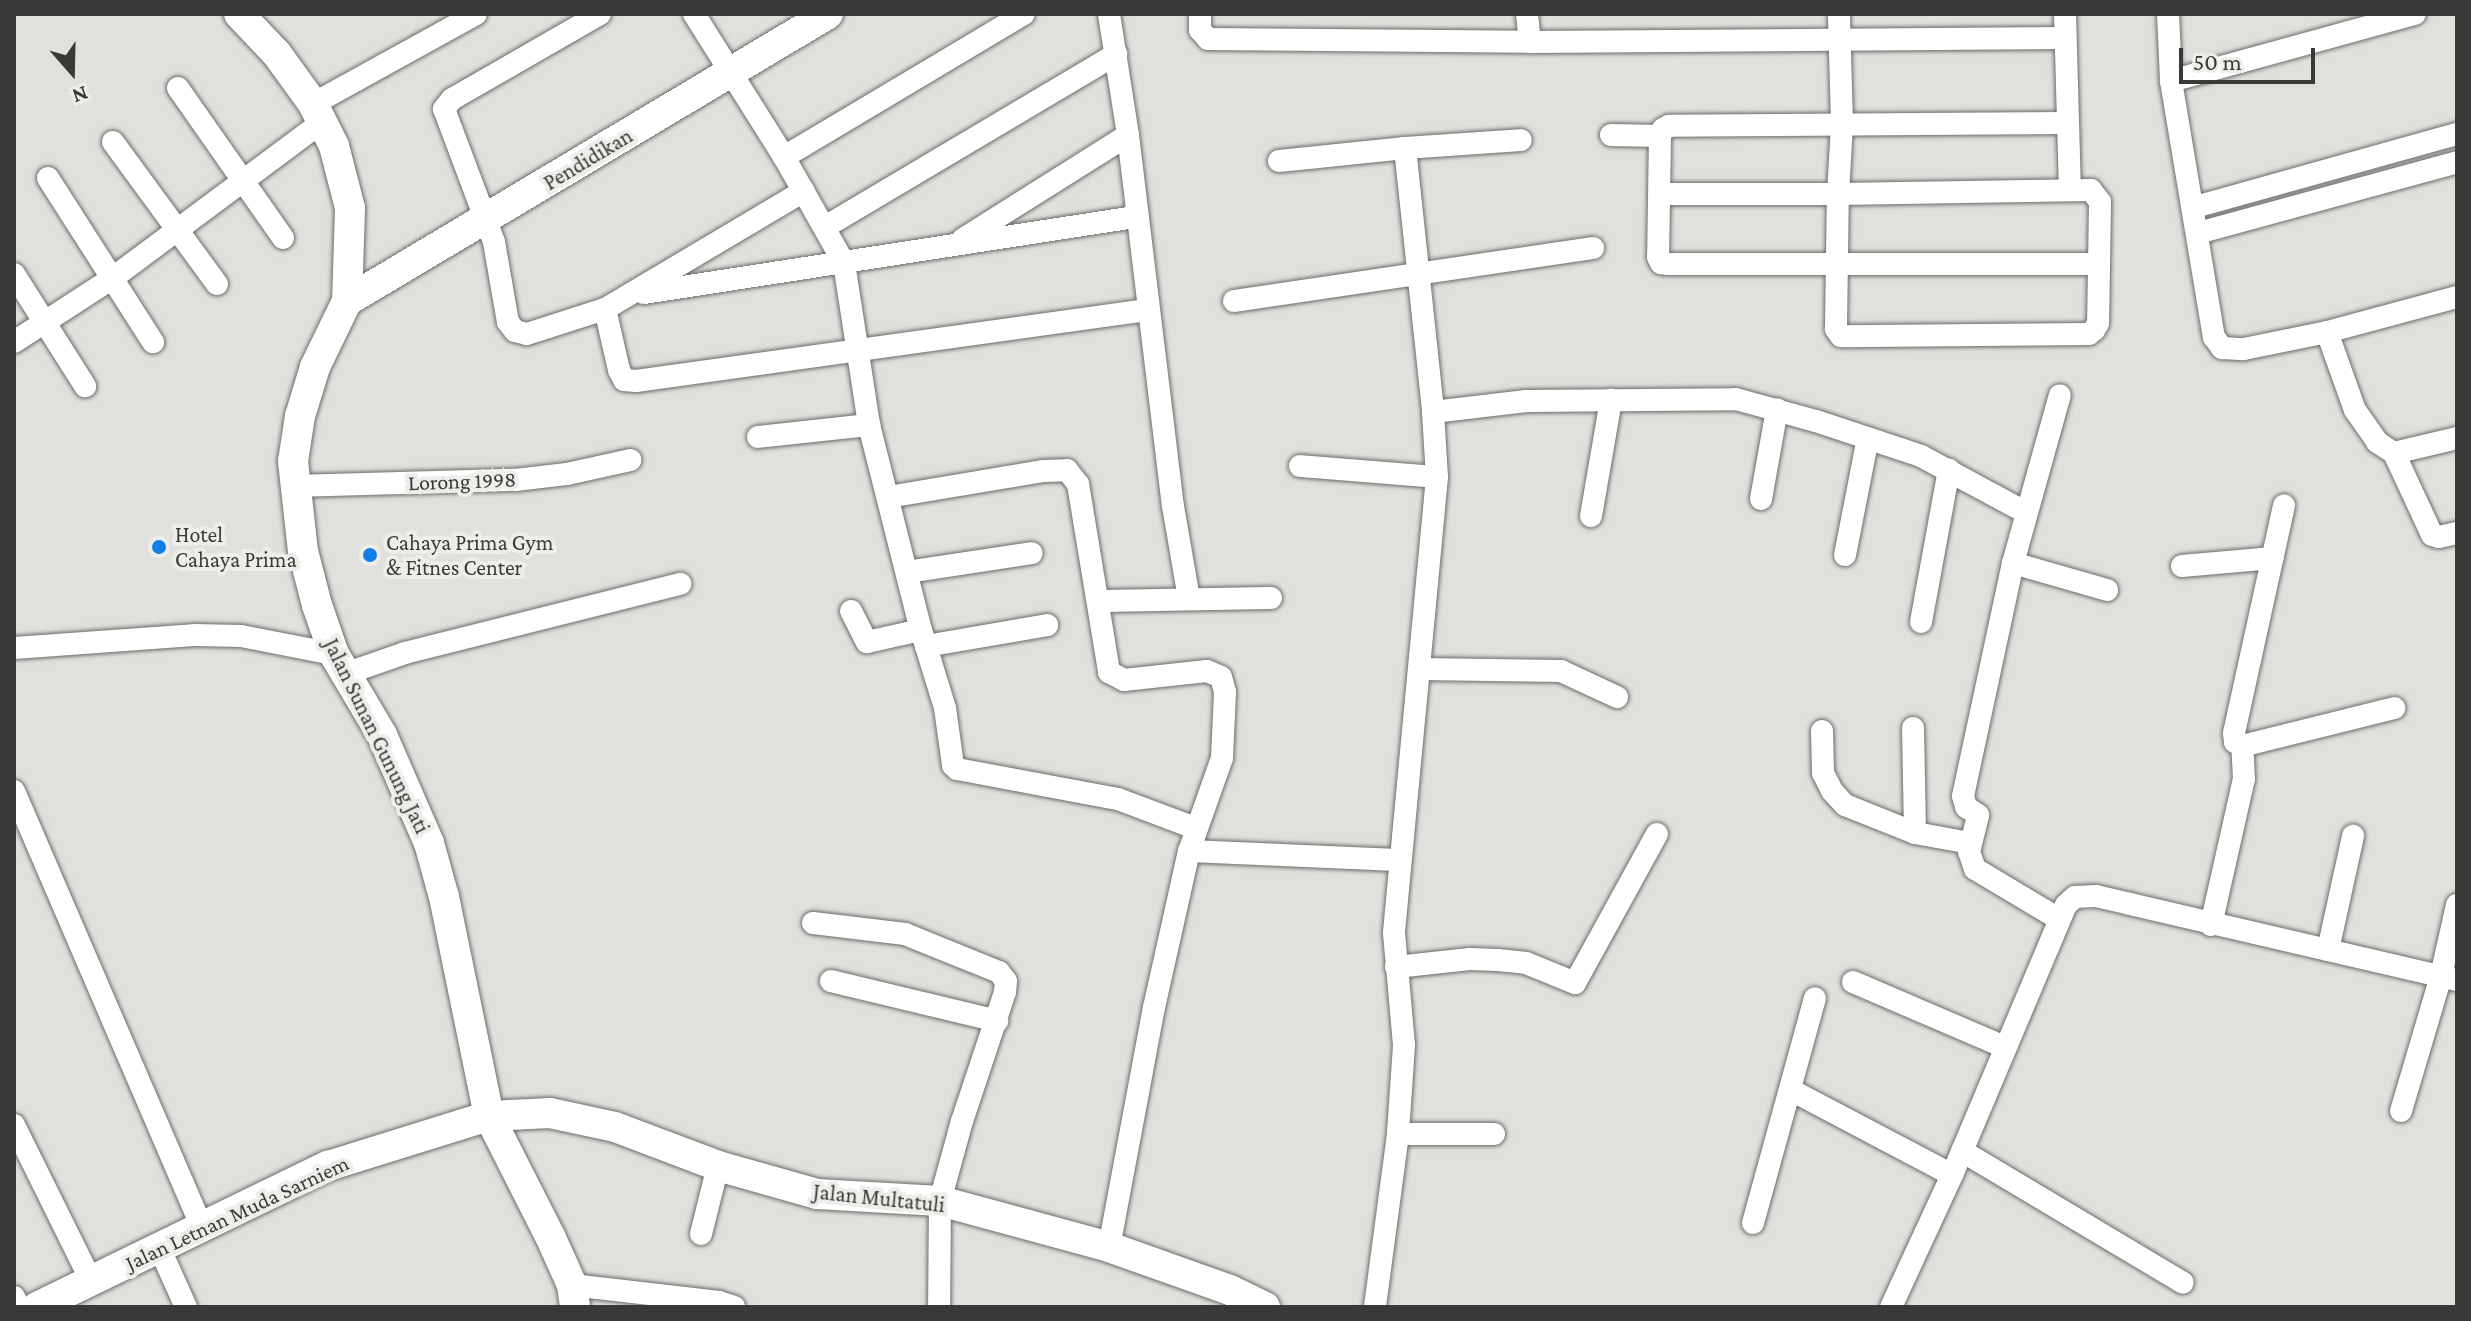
<!DOCTYPE html>
<style>
body{margin:0}
#map{position:relative;width:2471px;height:1321px;overflow:hidden;background:#e0e1dd;font-family:"Crimson Pro",serif}
div>[style]{position:absolute}
.roads{filter:drop-shadow(0 0 2px #6c6c69) drop-shadow(0 0 2px #6c6c69)}
.street>*{height:22px;margin:-11px;padding:0 11px;transform-origin:11px;border-radius:11px;background:#fff}
.secondary>*{height:30px;margin:-15px;padding:0 15px;transform-origin:15px;border-radius:15px;background:#fff}
.dots>*{width:22px;height:22px;translate:-50% -50%;box-sizing:border-box;border:4px solid #edeeea;border-radius:50%}
span{translate:-50% -50%;white-space:nowrap;text-align:center;line-height:1.15;-webkit-text-stroke:8px #edeeea;paint-order:stroke}
.street-label{font-size:22px;color:#393938}
.poi-label{font-size:22px;color:#393938}
.left{translate:0 -50%;text-align:left}
.frame{position:absolute;inset:0;border:16px solid #393938;pointer-events:none}
.north{position:absolute;left:32px;top:32px;width:80px;height:80px;-webkit-text-stroke:6px #edeeea;paint-order:stroke;rotate:160deg;font-size:22px;font-weight:700;line-height:32px;text-align:center;color:#393938}
.north::after{content:'';display:block;margin:auto;width:28px;height:36px;background:#393938;clip-path:polygon(50% 0,100% 100%,50% 72%,0 100%)}
.scale{position:absolute;left:2179px;top:48px;width:136px;height:36px;box-sizing:border-box;border:4px solid #393938;border-top:0;padding-left:10px;font-size:24px;line-height:28px;white-space:nowrap;color:#393938;-webkit-text-stroke:6px #edeeea;paint-order:stroke}
</style>
<div id="map">
<div class="roads">
<div class="street">
<div style="left:600px;top:14px;width:171px;rotate:150.1deg"></div>
<div style="left:452px;top:99px;width:13px;rotate:129deg"></div>
<div style="left:444px;top:109px;width:142px;rotate:69.4deg"></div>
<div style="left:494px;top:242px;width:81px;rotate:80.1deg"></div>
<div style="left:508px;top:322px;width:11px;rotate:52deg"></div>
<div style="left:515px;top:331px;width:12px;rotate:14deg"></div>
<div style="left:527px;top:334px;width:82px;rotate:-17.8deg"></div>
<div style="left:605px;top:309px;width:231px;rotate:-30.7deg"></div>
<div style="left:694px;top:14px;width:169px;rotate:57.8deg"></div>
<div style="left:784px;top:157px;width:122px;rotate:60.5deg"></div>
<div style="left:844px;top:263px;width:164px;rotate:81.2deg"></div>
<div style="left:869px;top:425px;width:211px;rotate:75.8deg"></div>
<div style="left:921px;top:630px;width:82px;rotate:72.9deg"></div>
<div style="left:945px;top:708px;width:58px;rotate:82deg"></div>
<div style="left:953px;top:765px;width:6px;rotate:45deg"></div>
<div style="left:957px;top:769px;width:164px;rotate:10.6deg"></div>
<div style="left:1118px;top:799px;width:82px;rotate:20.6deg"></div>
<div style="left:1109px;top:14px;width:122px;rotate:81.1deg"></div>
<div style="left:1128px;top:135px;width:374px;rotate:83.1deg"></div>
<div style="left:1173px;top:506px;width:94px;rotate:80.2deg"></div>
<div style="left:1200px;top:14px;width:16px;rotate:90deg"></div>
<div style="left:1200px;top:30px;width:12px;rotate:48deg"></div>
<div style="left:1208px;top:39px;width:322px;rotate:0.5deg"></div>
<div style="left:1530px;top:42px;width:535px;rotate:-0.43deg"></div>
<div style="left:1527px;top:14px;width:28px;rotate:84deg"></div>
<div style="left:2065px;top:14px;width:175px;rotate:88.4deg"></div>
<div style="left:2168px;top:14px;width:67px;rotate:87.4deg"></div>
<div style="left:2171px;top:81px;width:260px;rotate:80.5deg"></div>
<div style="left:2214px;top:337px;width:14px;rotate:54deg"></div>
<div style="left:2222px;top:348px;width:22px;rotate:3deg"></div>
<div style="left:2244px;top:349px;width:85px;rotate:-11.6deg"></div>
<div style="left:2327px;top:332px;width:135px;rotate:-15.1deg"></div>
<div style="left:2171px;top:81px;width:253px;rotate:-15.4deg"></div>
<div style="left:178px;top:88px;width:183px;rotate:55deg"></div>
<div style="left:313px;top:104px;width:186px;rotate:-28.9deg"></div>
<div style="left:2066px;top:123px;width:397px;rotate:179.6deg"></div>
<div style="left:1669px;top:126px;width:7px;rotate:153deg"></div>
<div style="left:1663px;top:129px;width:8px;rotate:113deg"></div>
<div style="left:1660px;top:136px;width:121px;rotate:90.9deg"></div>
<div style="left:1658px;top:257px;width:7px;rotate:63deg"></div>
<div style="left:1661px;top:263px;width:7px;rotate:8deg"></div>
<div style="left:1668px;top:264px;width:431px"></div>
<div style="left:1611px;top:135px;width:49px;rotate:1.2deg"></div>
<div style="left:113px;top:142px;width:176px;rotate:53.8deg"></div>
<div style="left:1405px;top:148px;width:116px;rotate:-3.9deg"></div>
<div style="left:784px;top:157px;width:279px;rotate:-30.8deg"></div>
<div style="left:1279px;top:161px;width:127px;rotate:-5.9deg"></div>
<div style="left:1405px;top:148px;width:265px;rotate:83.9deg"></div>
<div style="left:1433px;top:412px;width:65px;rotate:86.5deg"></div>
<div style="left:1437px;top:477px;width:458px;rotate:95.4deg"></div>
<div style="left:1394px;top:933px;width:112px;rotate:84.9deg"></div>
<div style="left:1404px;top:1045px;width:89px;rotate:93.9deg"></div>
<div style="left:1398px;top:1134px;width:175px;rotate:97.6deg"></div>
<div style="left:48px;top:178px;width:195px;rotate:57.4deg"></div>
<div style="left:1660px;top:194px;width:178px"></div>
<div style="left:1838px;top:194px;width:253px;rotate:-0.9deg"></div>
<div style="left:2091px;top:190px;width:15px;rotate:53deg"></div>
<div style="left:2100px;top:202px;width:121px;rotate:90.9deg"></div>
<div style="left:2098px;top:323px;width:8px;rotate:120deg"></div>
<div style="left:2094px;top:330px;width:6px;rotate:141deg"></div>
<div style="left:2089px;top:334px;width:248px;rotate:179.5deg"></div>
<div style="left:1841px;top:336px;width:9px;rotate:-126deg"></div>
<div style="left:1836px;top:329px;width:135px;rotate:-89.2deg"></div>
<div style="left:1838px;top:194px;width:70px;rotate:-86.7deg"></div>
<div style="left:1842px;top:124px;width:110px;rotate:-91.6deg"></div>
<div style="left:2195px;top:207px;width:272px;rotate:-15.6deg"></div>
<div style="left:825px;top:227px;width:339px;rotate:-30.7deg"></div>
<div style="left:2198px;top:233px;width:269px;rotate:-15.3deg"></div>
<div style="left:963px;top:239px;width:195px;rotate:-32.2deg"></div>
<div style="left:14px;top:274px;width:133px;rotate:57.6deg"></div>
<div style="left:644px;top:293px;width:499px;rotate:-8.8deg"></div>
<div style="left:1234px;top:301px;width:363px;rotate:-8.4deg"></div>
<div style="left:605px;top:309px;width:63px;rotate:77.1deg"></div>
<div style="left:619px;top:370px;width:11px;rotate:63deg"></div>
<div style="left:624px;top:380px;width:12px;rotate:5deg"></div>
<div style="left:636px;top:381px;width:516px;rotate:-7.91deg"></div>
<div style="left:2327px;top:332px;width:83px;rotate:70.3deg"></div>
<div style="left:2355px;top:410px;width:39px;rotate:55deg"></div>
<div style="left:2377px;top:442px;width:20px;rotate:33deg"></div>
<div style="left:2394px;top:453px;width:90px;rotate:65.1deg"></div>
<div style="left:2432px;top:535px;width:7px;rotate:16deg"></div>
<div style="left:2439px;top:537px;width:18px;rotate:-13deg"></div>
<div style="left:14px;top:342px;width:119px;rotate:-33deg"></div>
<div style="left:114px;top:277px;width:261px;rotate:-36.7deg"></div>
<div style="left:1433px;top:412px;width:94px;rotate:-6.7deg"></div>
<div style="left:1526px;top:401px;width:210px;rotate:-0.5deg"></div>
<div style="left:1736px;top:399px;width:83px;rotate:15.4deg"></div>
<div style="left:1816px;top:421px;width:111px;rotate:18.4deg"></div>
<div style="left:1921px;top:456px;width:120px;rotate:28.3deg"></div>
<div style="left:758px;top:437px;width:112px;rotate:-6.2deg"></div>
<div style="left:2394px;top:453px;width:65px;rotate:-13.4deg"></div>
<div style="left:1300px;top:466px;width:137px;rotate:4.6deg"></div>
<div style="left:294px;top:486px;width:221px;rotate:-1.6deg"></div>
<div style="left:515px;top:480px;width:52px;rotate:-6.6deg"></div>
<div style="left:567px;top:474px;width:65px;rotate:-12.5deg"></div>
<div style="left:888px;top:497px;width:158px;rotate:-9.5deg"></div>
<div style="left:1044px;top:471px;width:23px;rotate:-2deg"></div>
<div style="left:1067px;top:470px;width:18px;rotate:52deg"></div>
<div style="left:1078px;top:484px;width:191px;rotate:80.6deg"></div>
<div style="left:1109px;top:672px;width:17px;rotate:28deg"></div>
<div style="left:1124px;top:680px;width:83px;rotate:-6.2deg"></div>
<div style="left:1207px;top:671px;width:15px;rotate:23deg"></div>
<div style="left:1221px;top:677px;width:16px;rotate:75deg"></div>
<div style="left:1225px;top:692px;width:66px;rotate:92.6deg"></div>
<div style="left:1222px;top:758px;width:99px;rotate:109.5deg"></div>
<div style="left:1189px;top:851px;width:160px;rotate:102.6deg"></div>
<div style="left:1154px;top:1007px;width:244px;rotate:100.6deg"></div>
<div style="left:1761px;top:499px;width:91px;rotate:-79.9deg"></div>
<div style="left:1591px;top:516px;width:118px;rotate:-80.2deg"></div>
<div style="left:1845px;top:555px;width:119px;rotate:-78.9deg"></div>
<div style="left:2013px;top:563px;width:98px;rotate:16deg"></div>
<div style="left:2182px;top:566px;width:91px;rotate:-5deg"></div>
<div style="left:907px;top:572px;width:126px;rotate:-8.6deg"></div>
<div style="left:1100px;top:601px;width:171px;rotate:-1deg"></div>
<div style="left:851px;top:611px;width:35px;rotate:63deg"></div>
<div style="left:867px;top:642px;width:55px;rotate:-12.5deg"></div>
<div style="left:1921px;top:622px;width:155px;rotate:-79.6deg"></div>
<div style="left:926px;top:646px;width:123px;rotate:-9.8deg"></div>
<div style="left:14px;top:648px;width:180px;rotate:-4.1deg"></div>
<div style="left:194px;top:635px;width:47px;rotate:1.2deg"></div>
<div style="left:241px;top:636px;width:95px;rotate:11deg"></div>
<div style="left:1420px;top:669px;width:141px;rotate:0.8deg"></div>
<div style="left:1561px;top:671px;width:62px;rotate:24.9deg"></div>
<div style="left:345px;top:674px;width:64px;rotate:-19.3deg"></div>
<div style="left:405px;top:653px;width:284px;rotate:-14.1deg"></div>
<div style="left:1913px;top:728px;width:105px;rotate:88.9deg"></div>
<div style="left:1822px;top:731px;width:42px;rotate:88.6deg"></div>
<div style="left:1823px;top:773px;width:20px;rotate:63deg"></div>
<div style="left:1832px;top:791px;width:19px;rotate:47deg"></div>
<div style="left:1845px;top:805px;width:75px;rotate:21.8deg"></div>
<div style="left:1915px;top:833px;width:56px;rotate:10.3deg"></div>
<div style="left:2242px;top:746px;width:157px;rotate:-14deg"></div>
<div style="left:14px;top:791px;width:476px;rotate:66.7deg"></div>
<div style="left:1189px;top:851px;width:209px;rotate:2.5deg"></div>
<div style="left:2059px;top:919px;width:98px;rotate:-149.2deg"></div>
<div style="left:1975px;top:869px;width:18px;rotate:-109deg"></div>
<div style="left:1969px;top:852px;width:38px;rotate:-76deg"></div>
<div style="left:1978px;top:815px;width:14px;rotate:-146deg"></div>
<div style="left:1966px;top:807px;width:11px;rotate:-105deg"></div>
<div style="left:1963px;top:796px;width:238px;rotate:-77.9deg"></div>
<div style="left:2013px;top:563px;width:174px;rotate:-74.4deg"></div>
<div style="left:813px;top:923px;width:93px;rotate:6.8deg"></div>
<div style="left:905px;top:934px;width:101px;rotate:22deg"></div>
<div style="left:999px;top:972px;width:11px;rotate:52deg"></div>
<div style="left:1006px;top:981px;width:11px;rotate:95deg"></div>
<div style="left:1005px;top:992px;width:136px;rotate:108.4deg"></div>
<div style="left:962px;top:1121px;width:83px;rotate:105.4deg"></div>
<div style="left:940px;top:1201px;width:106px;rotate:90.5deg"></div>
<div style="left:2211px;top:925px;width:150px;rotate:-77.3deg"></div>
<div style="left:2244px;top:779px;width:33px;rotate:-93deg"></div>
<div style="left:2242px;top:746px;width:8px;rotate:-150deg"></div>
<div style="left:2235px;top:742px;width:9px;rotate:-96deg"></div>
<div style="left:2234px;top:733px;width:233px;rotate:-77.6deg"></div>
<div style="left:2328px;top:950px;width:117px;rotate:-77.6deg"></div>
<div style="left:1396px;top:967px;width:74px;rotate:-6.2deg"></div>
<div style="left:1470px;top:959px;width:28px;rotate:2deg"></div>
<div style="left:1498px;top:960px;width:28px;rotate:6deg"></div>
<div style="left:1526px;top:963px;width:53px;rotate:22.2deg"></div>
<div style="left:1575px;top:983px;width:170px;rotate:-61.2deg"></div>
<div style="left:831px;top:981px;width:171px;rotate:13.5deg"></div>
<div style="left:1853px;top:982px;width:165px;rotate:23.2deg"></div>
<div style="left:1791px;top:1090px;width:182px;rotate:27.8deg"></div>
<div style="left:2401px;top:1111px;width:141px;rotate:-73.5deg"></div>
<div style="left:2441px;top:976px;width:73px;rotate:-77.3deg"></div>
<div style="left:14px;top:1125px;width:174px;rotate:63.7deg"></div>
<div style="left:1398px;top:1134px;width:96px"></div>
<div style="left:1962px;top:1151px;width:257px;rotate:30.8deg"></div>
<div style="left:1753px;top:1223px;width:233px;rotate:-74.6deg"></div>
<div style="left:701px;top:1234px;width:70px;rotate:-76deg"></div>
<div style="left:159px;top:1247px;width:66px;rotate:65.8deg"></div>
<div style="left:572px;top:1285px;width:148px;rotate:6.6deg"></div>
<div style="left:719px;top:1302px;width:16px;rotate:18deg"></div>
<div style="left:14px;top:1297px;width:11px;rotate:63deg"></div>
<div style="left:1891px;top:1307px;width:145px;rotate:-65.2deg"></div>
<div style="left:1952px;top:1175px;width:293px;rotate:-67.1deg"></div>
<div style="left:2066px;top:905px;width:12px;rotate:-42deg"></div>
<div style="left:2075px;top:897px;width:21px;rotate:-3deg"></div>
<div style="left:2096px;top:896px;width:35px;rotate:13deg"></div>
<div style="left:2130px;top:904px;width:336px;rotate:13.1deg"></div>
</div>
<div class="secondary">
<div style="left:239px;top:14px;width:55px;rotate:46.5deg"></div>
<div style="left:277px;top:54px;width:62px;rotate:54.2deg"></div>
<div style="left:313px;top:104px;width:47px;rotate:63.4deg"></div>
<div style="left:334px;top:146px;width:64px;rotate:75.5deg"></div>
<div style="left:350px;top:208px;width:93px;rotate:91.8deg"></div>
<div style="left:347px;top:301px;width:73px;rotate:115.9deg"></div>
<div style="left:315px;top:367px;width:51px;rotate:107deg"></div>
<div style="left:300px;top:416px;width:46px;rotate:98.8deg"></div>
<div style="left:293px;top:461px;width:91px;rotate:83.7deg"></div>
<div style="left:303px;top:551px;width:56px;rotate:75.5deg"></div>
<div style="left:317px;top:605px;width:52px;rotate:70.9deg"></div>
<div style="left:334px;top:654px;width:94px;rotate:59.3deg"></div>
<div style="left:382px;top:735px;width:118px;rotate:66.5deg"></div>
<div style="left:429px;top:843px;width:56px;rotate:74.5deg"></div>
<div style="left:444px;top:897px;width:224px;rotate:78.4deg"></div>
<div style="left:489px;top:1116px;width:135px;rotate:63.1deg"></div>
<div style="left:550px;top:1236px;width:54px;rotate:65.8deg"></div>
<div style="left:572px;top:1285px;width:22px;rotate:82deg"></div>
<div style="left:347px;top:301px;width:560px;rotate:-30.82deg"></div>
<div style="left:37px;top:1307px;width:323px;rotate:-25.9deg"></div>
<div style="left:328px;top:1166px;width:169px;rotate:-17.3deg"></div>
<div style="left:489px;top:1116px;width:61px;rotate:-2.8deg"></div>
<div style="left:550px;top:1113px;width:66px;rotate:12.2deg"></div>
<div style="left:615px;top:1127px;width:110px;rotate:20.7deg"></div>
<div style="left:718px;top:1166px;width:103px;rotate:15.8deg"></div>
<div style="left:817px;top:1194px;width:123px;rotate:3.3deg"></div>
<div style="left:940px;top:1201px;width:175px;rotate:15.2deg"></div>
<div style="left:1109px;top:1247px;width:128px;rotate:19.6deg"></div>
<div style="left:1230px;top:1290px;width:39px;rotate:26deg"></div>
</div>
</div>
<div class="dots">
<div style="left:159px;top:547px;background:#107fe6"></div>
<div style="left:370px;top:555px;background:#107fe6"></div>
</div>
<div class="street-label">
<span style="left:588px;top:159px;rotate:-31deg">Pendidikan</span>
<span style="left:462px;top:481px;rotate:-2deg">Lorong 1998</span>
<span style="left:377px;top:736px;rotate:64deg">Jalan Sunan Gunung Jati</span>
<span style="left:879px;top:1198px;rotate:6deg">Jalan Multatuli</span>
<span style="left:237px;top:1213px;rotate:-25deg">Jalan Letnan Muda Sarniem</span>
</div>
<div class="poi-label">
<span class="left" style="left:175px;top:547px">Hotel<br>Cahaya Prima</span>
<span class="left" style="left:386px;top:555px">Cahaya Prima Gym<br>&amp; Fitnes Center</span>
</div>
<div class="frame"></div>
<div class="north">N</div>
<div class="scale">50 m</div>
</div>
